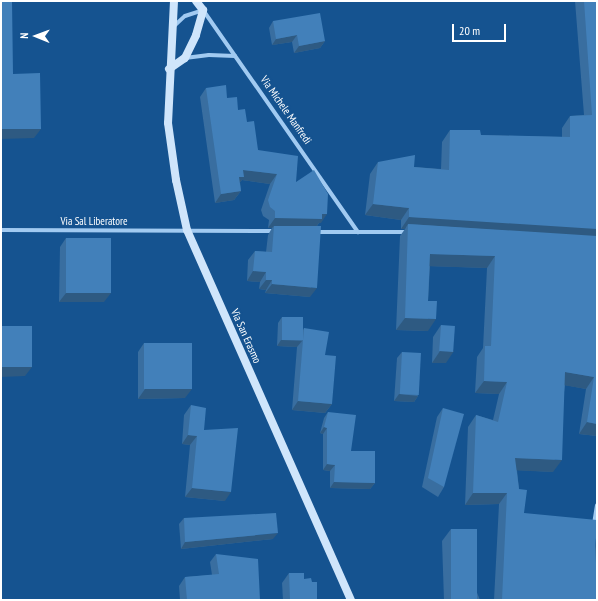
<!DOCTYPE html>
<style>
body{margin:0}
#map{position:relative;width:598px;height:601px;overflow:hidden;background:#155390;font-family:"PT Sans Narrow",sans-serif}
div>[style]{position:absolute}
.street>*{height:4px;margin:-2px;padding:0 2px;transform-origin:2px;border-radius:2px;background:#a1caf1}
.secondary>*{height:8px;margin:-4px;padding:0 4px;transform-origin:4px;border-radius:4px;background:#cfe5fb}
.wall>*{inset:0;background:#396ea0}
.shaded-wall>*{inset:0;background:#2e5a82}
.building>*{inset:0;background:#4280ba;transform-origin:0 0}
span{translate:-50% -50%;white-space:nowrap;text-align:center;line-height:1.15;-webkit-text-stroke:4px #155390;paint-order:stroke}
.street-label{font-size:11px;color:#fff}
.frame{position:absolute;inset:0;border:2px solid #fff;pointer-events:none}
.north{position:absolute;left:16px;top:16px;width:40px;height:40px;-webkit-text-stroke:3px #155390;paint-order:stroke;rotate:271deg;font-size:11px;font-weight:700;line-height:16px;text-align:center;color:#fff}
.north::after{content:'';display:block;margin:auto;width:14px;height:18px;background:#fff;clip-path:polygon(50% 0,100% 100%,50% 72%,0 100%)}
.scale{position:absolute;left:452px;top:24px;width:54px;height:18px;box-sizing:border-box;border:2px solid #fff;border-top:0;padding-left:5px;font-size:12px;line-height:14px;white-space:nowrap;color:#fff;-webkit-text-stroke:3px #155390;paint-order:stroke}
</style>
<div id="map">
<div class="street">
<div style="left:173px;top:27px;width:16px;rotate:-43deg"></div>
<div style="left:185px;top:16px;width:19px;rotate:-18deg"></div>
<div style="left:203px;top:10px;width:271px;rotate:55.1deg"></div>
<div style="left:185px;top:58px;width:24px;rotate:-7deg"></div>
<div style="left:209px;top:55px;width:26px;rotate:2deg"></div>
<div style="left:1px;top:230px;width:274px;rotate:0.2deg"></div>
<div style="left:317px;top:232px;width:90px"></div>
<div style="left:594px;top:524px;width:19px;rotate:-81deg"></div>
</div>
<div class="secondary">
<div style="left:174px;top:1px;width:122px;rotate:92.8deg"></div>
<div style="left:168px;top:123px;width:58px;rotate:82deg"></div>
<div style="left:176px;top:180px;width:51px;rotate:77.6deg"></div>
<div style="left:187px;top:230px;width:405px;rotate:66.1deg"></div>
<div style="left:169px;top:69px;width:19px;rotate:-35deg"></div>
<div style="left:185px;top:58px;width:25px;rotate:-64deg"></div>
<div style="left:196px;top:35px;width:26px;rotate:-74deg"></div>
<div style="left:203px;top:10px;width:11px;rotate:-128deg"></div>
</div>
<div class="wall">
<div style="clip-path:polygon(575px 1px,597px 1px,597px 436px,579px 434px,586px 389px,565px 385px,553px 472px,517px 470px,519px 489px,524px 513px,595px 547px,595px 548px,597px 532px,597px 600px,494px 600px,499px 504px,465px 505px,468px 427px,476px 415px,493px 420px,499px 394px,475px 393px,477px 357px,483px 348px,487px 268px,430px 266px,428px 301px,428px 331px,396px 330px,400px 236px,405px 229px,401px 229px,401px 220px,365px 215px,370px 174px,378px 162px,414px 167px,441px 169px,442px 142px,450px 130px,481px 135px,562px 137px,562px 128px,570px 116px,584px 115px)"></div>
<div style="clip-path:polygon(273px 21px,325px 41px,320px 48px,294px 53px,292px 42px,272px 45px,269px 28px)"></div>
<div style="clip-path:polygon(206px 88px,227px 98px,238px 110px,247px 122px,258px 150px,296px 182px,321px 223px,319px 223px,317px 226px,310px 297px,265px 293px,266px 290px,259px 289px,260px 282px,247px 281px,248px 260px,255px 251px,266px 252px,268px 235px,272px 228px,268px 228px,269px 220px,263px 216px,261px 210px,270px 184px,242px 180px,240px 182px,241px 191px,234px 200px,215px 203px,200px 97px)"></div>
<div style="clip-path:polygon(66px 238px,104px 302px,59px 302px,60px 247px)"></div>
<div style="clip-path:polygon(282px 317px,302px 332px,304px 328px,325px 355px,332px 404px,325px 413px,292px 410px,297px 347px,277px 346px,278px 323px)"></div>
<div style="clip-path:polygon(441px 325px,446px 363px,432px 363px,433px 337px)"></div>
<div style="clip-path:polygon(144px 343px,185px 398px,138px 399px,138px 352px)"></div>
<div style="clip-path:polygon(402px 352px,418px 396px,414px 402px,394px 401px,397px 358px)"></div>
<div style="clip-path:polygon(191px 405px,225px 501px,185px 497px,190px 445px,182px 444px,184px 415px)"></div>
<div style="clip-path:polygon(443px 408px,444px 487px,438px 497px,422px 487px,437px 417px)"></div>
<div style="clip-path:polygon(328px 412px,351px 451px,375px 483px,370px 489px,330px 488px,330px 471px,323px 470px,323px 434px,320px 433px,324px 418px)"></div>
<div style="clip-path:polygon(184px 518px,273px 539px,181px 549px,179px 524px)"></div>
<div style="clip-path:polygon(451px 529px,480px 600px,444px 600px,442px 541px)"></div>
<div style="clip-path:polygon(216px 554px,260px 600px,180px 600px,179px 586px,185px 577px,212px 575px,210px 562px)"></div>
<div style="clip-path:polygon(289px 573px,312px 582px,317px 600px,283px 600px,282px 583px)"></div>
</div>
<div class="shaded-wall">
<div style="clip-path:polygon(297px 35px,292px 42px,272px 45px,276px 39px)"></div>
<div style="clip-path:polygon(325px 41px,320px 48px,294px 53px,299px 46px)"></div>
<div style="clip-path:polygon(1px 129px,41px 129px,34px 138px,1px 139px)"></div>
<div style="clip-path:polygon(243px 170px,277px 174px,270px 184px,242px 180px,237px 186px,232px 187px)"></div>
<div style="clip-path:polygon(241px 191px,234px 200px,215px 203px,221px 194px)"></div>
<div style="clip-path:polygon(373px 204px,409px 208px,401px 220px,365px 215px)"></div>
<div style="clip-path:polygon(322px 214px,327px 214px,321px 223px,319px 223px,315px 228px,274px 226px,272px 228px,268px 228px,275px 218px)"></div>
<div style="clip-path:polygon(409px 217px,596px 225px,597px 225px,597px 237px,408px 224px,405px 229px,401px 229px)"></div>
<div style="clip-path:polygon(430px 254px,495px 256px,487px 268px,422px 266px)"></div>
<div style="clip-path:polygon(253px 271px,266px 272px,260px 282px,247px 281px)"></div>
<div style="clip-path:polygon(266px 280px,272px 280px,266px 290px,259px 289px)"></div>
<div style="clip-path:polygon(272px 284px,317px 288px,310px 297px,265px 293px)"></div>
<div style="clip-path:polygon(66px 293px,111px 293px,104px 302px,59px 302px)"></div>
<div style="clip-path:polygon(405px 318px,436px 319px,428px 331px,396px 330px)"></div>
<div style="clip-path:polygon(281px 340px,302px 341px,297px 347px,277px 346px)"></div>
<div style="clip-path:polygon(440px 351px,454px 351px,446px 363px,432px 363px)"></div>
<div style="clip-path:polygon(1px 367px,32px 367px,25px 376px,1px 377px)"></div>
<div style="clip-path:polygon(565px 372px,594px 377px,586px 389px,557px 384px)"></div>
<div style="clip-path:polygon(484px 381px,507px 382px,499px 394px,475px 393px)"></div>
<div style="clip-path:polygon(145px 389px,192px 389px,185px 398px,138px 399px)"></div>
<div style="clip-path:polygon(399px 394px,418px 396px,414px 402px,394px 401px)"></div>
<div style="clip-path:polygon(298px 401px,332px 404px,325px 413px,292px 410px)"></div>
<div style="clip-path:polygon(587px 422px,597px 424px,597px 436px,579px 434px)"></div>
<div style="clip-path:polygon(324px 427px,327px 428px,323px 434px,320px 433px)"></div>
<div style="clip-path:polygon(188px 435px,197px 436px,190px 445px,182px 444px)"></div>
<div style="clip-path:polygon(515px 458px,562px 460px,553px 472px,507px 470px)"></div>
<div style="clip-path:polygon(327px 464px,335px 465px,330px 471px,323px 470px)"></div>
<div style="clip-path:polygon(334px 482px,375px 483px,370px 489px,330px 488px)"></div>
<div style="clip-path:polygon(192px 488px,231px 492px,225px 501px,185px 497px)"></div>
<div style="clip-path:polygon(473px 493px,507px 493px,499px 504px,465px 505px)"></div>
<div style="clip-path:polygon(278px 533px,273px 539px,181px 549px,185px 542px)"></div>
</div>
<div class="building">
<div style="clip-path:polygon(1px 1px,12px 1px,13px 74px,40px 73px,41px 129px,1px 129px)"></div>
<div style="clip-path:polygon(584px 1px,597px 1px,597px 225px,596px 225px,597px 227px,597px 229px,409px 217px,409px 208px,373px 204px,378px 162px,415px 155px,414px 167px,449px 170px,450px 130px,480px 130px,481px 135px,570px 137px,570px 116px,592px 115px)"></div>
<div style="clip-path:polygon(320px 13px,325px 41px,299px 46px,297px 35px,276px 39px,273px 21px)"></div>
<div style="clip-path:polygon(226px 85px,227px 98px,237px 97px,238px 110px,245px 109px,247px 122px,254px 121px,258px 150px,298px 156px,296px 182px,314px 170px,328px 194px,327px 214px,322px 214px,322px 219px,275px 218px,275px 211px,270px 207px,268px 200px,277px 174px,243px 170px,244px 177px,239px 177px,241px 191px,221px 194px,206px 88px)"></div>
<div style="clip-path:polygon(408px 224px,597px 236px,597px 424px,587px 422px,594px 377px,565px 372px,562px 460px,515px 458px,519px 489px,527px 490px,524px 513px,597px 520px,597px 529px,595px 547px,597px 579px,597px 600px,502px 600px,507px 493px,473px 493px,476px 415px,498px 422px,507px 382px,484px 381px,485px 346px,491px 346px,495px 256px,430px 254px,428px 301px,437px 301px,436px 319px,405px 318px)"></div>
<div style="clip-path:polygon(274px 226px,321px 226px,317px 288px,272px 284px,272px 280px,266px 280px,266px 272px,253px 271px,255px 251px,272px 252px)"></div>
<div style="left:66px;top:238px;width:45px;height:55px"></div>
<div style="left:282px;top:317px;width:21px;height:23px"></div>
<div style="left:441px;top:325px;width:14px;height:26px;rotate:4deg"></div>
<div style="left:32px;top:326px;width:41px;height:31px;rotate:90deg"></div>
<div style="clip-path:polygon(304px 328px,329px 332px,325px 355px,336px 356px,332px 404px,298px 401px)"></div>
<div style="left:144px;top:343px;width:48px;height:46px"></div>
<div style="left:402px;top:352px;width:19px;height:42px;rotate:3deg"></div>
<div style="clip-path:polygon(191px 405px,206px 408px,204px 430px,238px 428px,231px 492px,192px 488px,197px 436px,188px 435px)"></div>
<div style="clip-path:polygon(443px 408px,464px 414px,444px 487px,428px 478px)"></div>
<div style="clip-path:polygon(328px 412px,356px 415px,351px 451px,375px 451px,375px 483px,334px 482px,335px 465px,327px 464px,327px 428px,324px 427px)"></div>
<div style="clip-path:polygon(276px 513px,278px 533px,185px 542px,184px 518px)"></div>
<div style="left:451px;top:529px;width:26px;height:71px"></div>
<div style="clip-path:polygon(216px 554px,258px 559px,260px 600px,187px 600px,185px 577px,219px 574px)"></div>
<div style="clip-path:polygon(289px 573px,304px 573px,304px 579px,311px 578px,312px 582px,317px 582px,317px 600px,290px 600px)"></div>
</div>
<div class="street-label">
<span style="left:286px;top:110px;rotate:55deg">Via Michele Manfredi</span>
<span style="left:94px;top:221px">Via Sal Liberatore</span>
<span style="left:246px;top:336px;rotate:66deg">Via San Erasmo</span>
</div>
<div class="frame"></div>
<div class="north">N</div>
<div class="scale">20 m</div>
</div>
